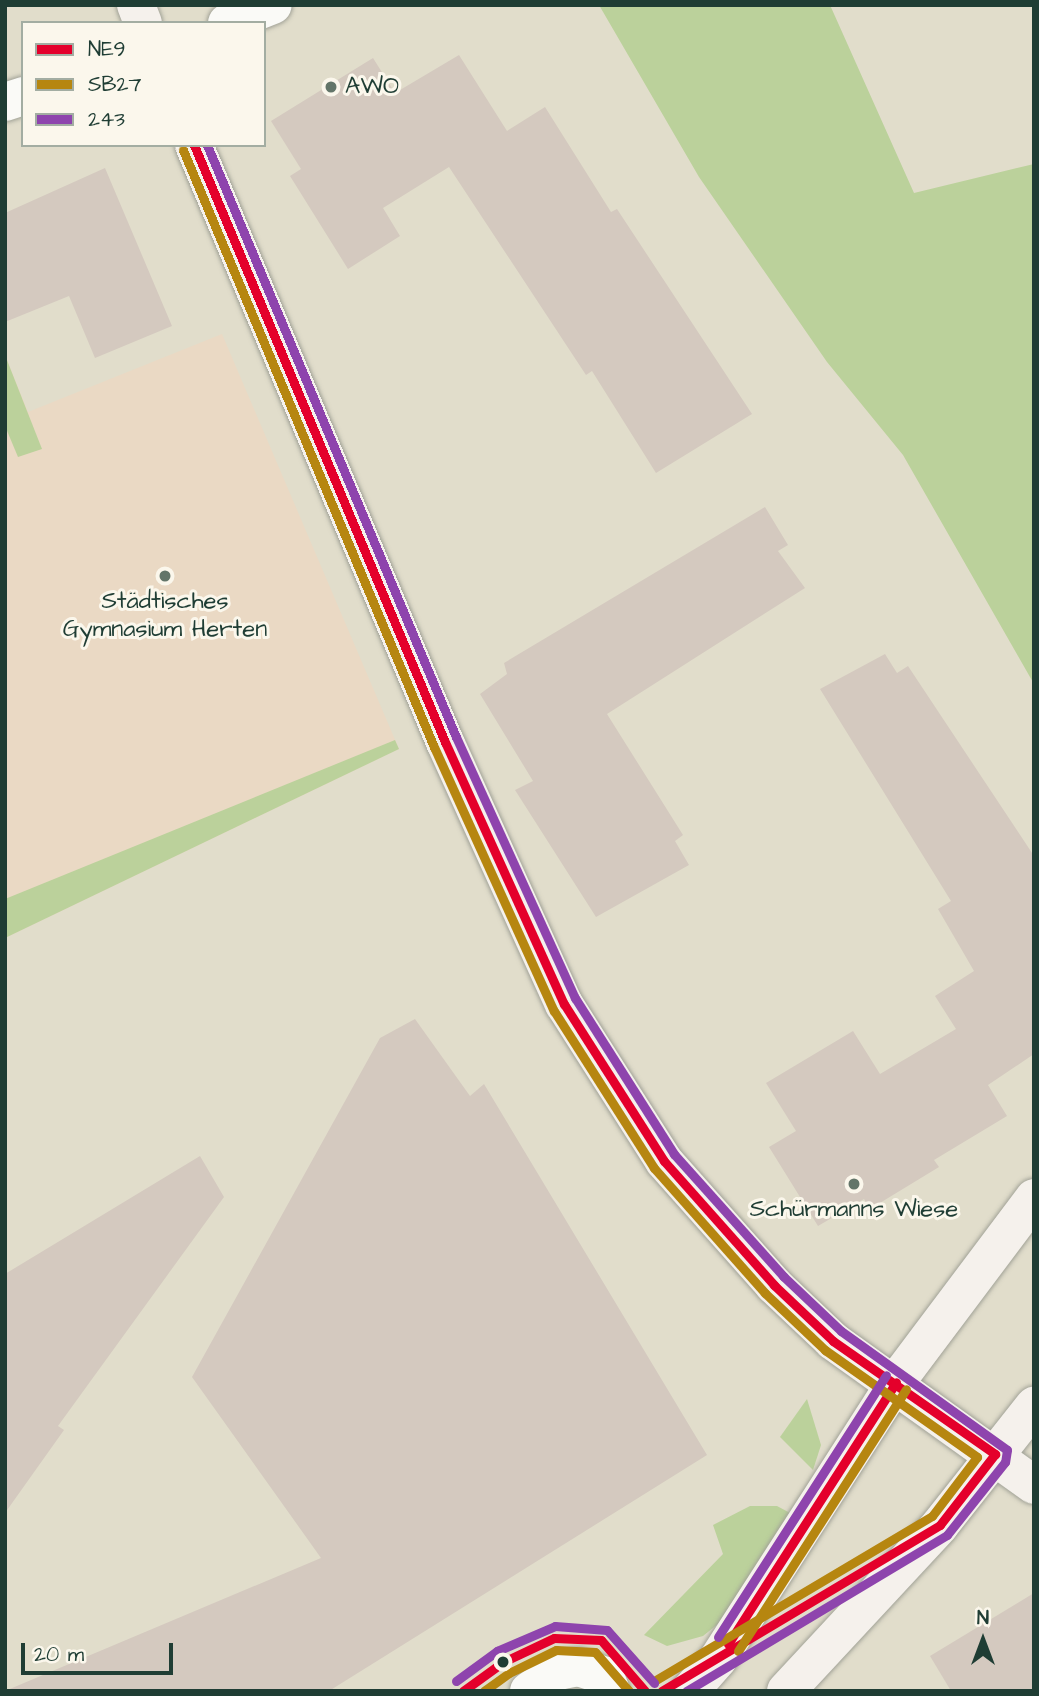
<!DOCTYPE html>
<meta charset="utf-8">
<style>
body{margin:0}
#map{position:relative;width:1039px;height:1696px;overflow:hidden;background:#e1ddcb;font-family:"Architects Daughter",sans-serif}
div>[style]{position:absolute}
.built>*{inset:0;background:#ead9c4}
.green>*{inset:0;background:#bbd19b}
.building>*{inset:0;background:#d4c9bf}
.roads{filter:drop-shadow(0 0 2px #a1a297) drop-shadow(0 0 2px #a1a297)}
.street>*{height:38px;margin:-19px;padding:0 19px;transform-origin:19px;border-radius:19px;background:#fafaf7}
.secondary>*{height:38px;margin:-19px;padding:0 19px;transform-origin:19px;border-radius:19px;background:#f5f1ec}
.bus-1>*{height:9px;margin:-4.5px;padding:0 4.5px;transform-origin:4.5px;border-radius:4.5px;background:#e4002b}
.bus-2>*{height:9px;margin:-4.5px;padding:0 4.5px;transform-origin:4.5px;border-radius:4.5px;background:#b68610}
.bus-3>*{height:9px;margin:-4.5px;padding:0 4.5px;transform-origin:4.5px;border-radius:4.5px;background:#8e44ad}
.dots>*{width:19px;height:19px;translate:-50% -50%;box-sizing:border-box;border:4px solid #fbf7ec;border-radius:50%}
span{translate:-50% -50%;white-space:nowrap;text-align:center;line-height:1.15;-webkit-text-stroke:6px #fbf7ec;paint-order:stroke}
.poi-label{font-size:24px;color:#1f3d34}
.left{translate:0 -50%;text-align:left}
.frame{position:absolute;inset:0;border:7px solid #1f3d34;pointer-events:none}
.legend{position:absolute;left:21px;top:21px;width:245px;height:126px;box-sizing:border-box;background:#fbf7ec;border:2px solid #a3ada2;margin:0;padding:9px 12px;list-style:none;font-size:21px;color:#1f3d34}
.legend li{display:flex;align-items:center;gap:14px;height:35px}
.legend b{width:35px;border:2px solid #a3ada2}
.north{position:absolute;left:948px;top:1605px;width:70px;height:70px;-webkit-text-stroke:5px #fbf7ec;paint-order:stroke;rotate:0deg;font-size:19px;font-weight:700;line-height:28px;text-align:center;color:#1f3d34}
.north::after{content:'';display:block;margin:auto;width:24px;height:32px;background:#1f3d34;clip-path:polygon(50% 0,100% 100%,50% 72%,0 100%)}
.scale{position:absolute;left:21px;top:1643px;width:152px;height:32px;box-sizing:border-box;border:4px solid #1f3d34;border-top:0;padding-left:9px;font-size:21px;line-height:24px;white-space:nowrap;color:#1f3d34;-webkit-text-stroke:5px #fbf7ec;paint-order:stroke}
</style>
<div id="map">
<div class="built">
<div style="clip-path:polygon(222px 334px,399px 749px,5px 938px,5px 355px,28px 412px)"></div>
</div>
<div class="green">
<div style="clip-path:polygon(599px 5px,830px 5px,914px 193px,1034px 164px,1034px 684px,903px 455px,827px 362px,699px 177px)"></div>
<div style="clip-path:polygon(5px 355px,42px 449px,18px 457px,5px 426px)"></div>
<div style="clip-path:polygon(395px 740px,399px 749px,5px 938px,5px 899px)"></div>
<div style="clip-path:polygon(807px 1399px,821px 1445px,813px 1470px,780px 1437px)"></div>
<div style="clip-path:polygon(750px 1506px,777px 1506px,792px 1514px,724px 1619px,703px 1636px,667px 1646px,644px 1635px,723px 1554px,713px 1525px)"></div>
</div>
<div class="building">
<div style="clip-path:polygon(459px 55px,507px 131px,545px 107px,611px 212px,617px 209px,752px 414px,656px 473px,592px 371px,586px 375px,449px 167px,383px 208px,400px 236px,348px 269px,290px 176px,301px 169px,271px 121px,373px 58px,395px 93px)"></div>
<div style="clip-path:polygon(105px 168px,172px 326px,95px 358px,69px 296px,5px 322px,5px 213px)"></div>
<div style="clip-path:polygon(765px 507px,788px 545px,778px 551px,805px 588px,607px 714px,683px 835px,675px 841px,689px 865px,596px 917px,515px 790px,533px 781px,480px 694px,507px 674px,504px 663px)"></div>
<div style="clip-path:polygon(885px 654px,897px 673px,908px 666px,1034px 856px,1034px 1054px,988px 1085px,1007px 1116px,934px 1160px,939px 1167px,870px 1209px,864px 1199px,818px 1226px,769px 1147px,796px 1131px,766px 1083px,853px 1031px,880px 1074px,956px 1029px,935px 996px,974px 971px,938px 909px,951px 901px,820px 689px)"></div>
<div style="clip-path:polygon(415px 1019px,470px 1096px,484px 1084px,707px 1455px,329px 1691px,5px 1691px,321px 1558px,192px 1377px,380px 1038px)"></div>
<div style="clip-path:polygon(200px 1156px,224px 1197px,58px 1426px,64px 1430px,5px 1513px,5px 1274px)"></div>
<div style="clip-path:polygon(1034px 1593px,1034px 1691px,951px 1691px,930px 1656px)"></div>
</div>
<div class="roads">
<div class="street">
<div style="left:227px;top:23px;width:49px;rotate:-21.4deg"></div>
<div style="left:5px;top:102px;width:19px;rotate:-18deg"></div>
<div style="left:529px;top:1691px;width:35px;rotate:-35deg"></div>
<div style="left:558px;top:1671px;width:20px;rotate:-11deg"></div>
<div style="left:578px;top:1667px;width:28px;rotate:18deg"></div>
<div style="left:605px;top:1676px;width:16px;rotate:68deg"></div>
</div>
<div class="secondary">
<div style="left:136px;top:5px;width:19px;rotate:69deg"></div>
<div style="left:194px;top:145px;width:648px;rotate:67.2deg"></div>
<div style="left:445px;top:742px;width:288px;rotate:65.6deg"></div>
<div style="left:564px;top:1004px;width:186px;rotate:57.5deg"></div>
<div style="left:664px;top:1161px;width:166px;rotate:48.4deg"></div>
<div style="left:774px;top:1285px;width:81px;rotate:43.5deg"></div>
<div style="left:833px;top:1341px;width:247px;rotate:35.6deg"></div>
<div style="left:690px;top:1691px;width:43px;rotate:-48.8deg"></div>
<div style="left:718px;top:1659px;width:329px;rotate:-57.3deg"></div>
<div style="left:896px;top:1382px;width:230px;rotate:-53.1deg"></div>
<div style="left:786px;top:1691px;width:226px;rotate:-47.1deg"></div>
<div style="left:940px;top:1525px;width:152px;rotate:-51.7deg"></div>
</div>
</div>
<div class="bus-1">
<div style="left:194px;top:145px;width:648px;rotate:67.2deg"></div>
<div style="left:445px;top:742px;width:288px;rotate:65.6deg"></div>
<div style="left:564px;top:1004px;width:186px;rotate:57.5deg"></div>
<div style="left:664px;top:1161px;width:166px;rotate:48.4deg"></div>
<div style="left:774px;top:1285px;width:81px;rotate:43.5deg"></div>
<div style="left:833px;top:1341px;width:198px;rotate:34.9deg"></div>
<div style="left:995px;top:1454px;width:90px;rotate:127.8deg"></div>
<div style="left:940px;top:1525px;width:324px;rotate:149.2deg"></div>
<div style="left:728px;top:1644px;width:311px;rotate:-57.3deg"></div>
<div style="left:463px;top:1691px;width:49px;rotate:-35.9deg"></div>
<div style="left:503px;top:1662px;width:56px;rotate:-25.2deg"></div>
<div style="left:554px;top:1638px;width:47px;rotate:2.4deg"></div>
<div style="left:601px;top:1640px;width:67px;rotate:49.2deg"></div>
</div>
<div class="bus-2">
<div style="left:183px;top:150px;width:648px;rotate:67.2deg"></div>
<div style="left:434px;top:747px;width:290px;rotate:65.6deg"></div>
<div style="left:554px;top:1011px;width:186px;rotate:57.5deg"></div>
<div style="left:654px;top:1168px;width:167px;rotate:48.4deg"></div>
<div style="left:765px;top:1293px;width:83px;rotate:43.5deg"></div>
<div style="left:825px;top:1350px;width:186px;rotate:35.1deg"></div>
<div style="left:977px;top:1457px;width:74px;rotate:127.3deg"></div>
<div style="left:932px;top:1516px;width:321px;rotate:149.3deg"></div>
<div style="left:738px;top:1651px;width:311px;rotate:-57.3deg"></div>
<div style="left:484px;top:1691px;width:31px;rotate:-36deg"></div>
<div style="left:509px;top:1673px;width:52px;rotate:-26.1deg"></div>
<div style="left:556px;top:1650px;width:39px;rotate:3deg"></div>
<div style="left:595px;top:1652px;width:52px;rotate:48.9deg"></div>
</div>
<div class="bus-3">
<div style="left:207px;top:145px;width:642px;rotate:67.19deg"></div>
<div style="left:456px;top:737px;width:287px;rotate:65.5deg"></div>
<div style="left:575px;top:998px;width:185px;rotate:57.6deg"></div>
<div style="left:674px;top:1154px;width:164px;rotate:48.2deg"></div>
<div style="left:783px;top:1276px;width:80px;rotate:43.5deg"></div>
<div style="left:841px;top:1331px;width:204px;rotate:35.6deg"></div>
<div style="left:1007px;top:1450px;width:12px;rotate:99deg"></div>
<div style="left:1005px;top:1462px;width:93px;rotate:128.5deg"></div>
<div style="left:947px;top:1535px;width:304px;rotate:149.1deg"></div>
<div style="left:718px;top:1637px;width:311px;rotate:-57.3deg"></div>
<div style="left:456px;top:1681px;width:51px;rotate:-36.2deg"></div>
<div style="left:497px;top:1651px;width:63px;rotate:-23.3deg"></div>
<div style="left:555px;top:1626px;width:52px;rotate:4.4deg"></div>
<div style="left:607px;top:1630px;width:71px;rotate:48.4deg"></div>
</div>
<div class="dots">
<div style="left:331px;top:87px;background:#637569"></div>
<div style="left:165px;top:576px;background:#637569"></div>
<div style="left:854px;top:1184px;background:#637569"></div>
<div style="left:503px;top:1662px;background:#1f3d34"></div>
</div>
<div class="poi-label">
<span class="left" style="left:345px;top:87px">AWO</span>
<span style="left:165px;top:616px">Städtisches<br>Gymnasium Herten</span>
<span style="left:854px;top:1210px">Schürmanns Wiese</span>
</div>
<div class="frame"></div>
<ul class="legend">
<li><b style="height:9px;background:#e4002b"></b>NE9</li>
<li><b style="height:9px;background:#b68610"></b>SB27</li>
<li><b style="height:9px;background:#8e44ad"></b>243</li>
</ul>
<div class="north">N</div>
<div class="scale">20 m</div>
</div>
